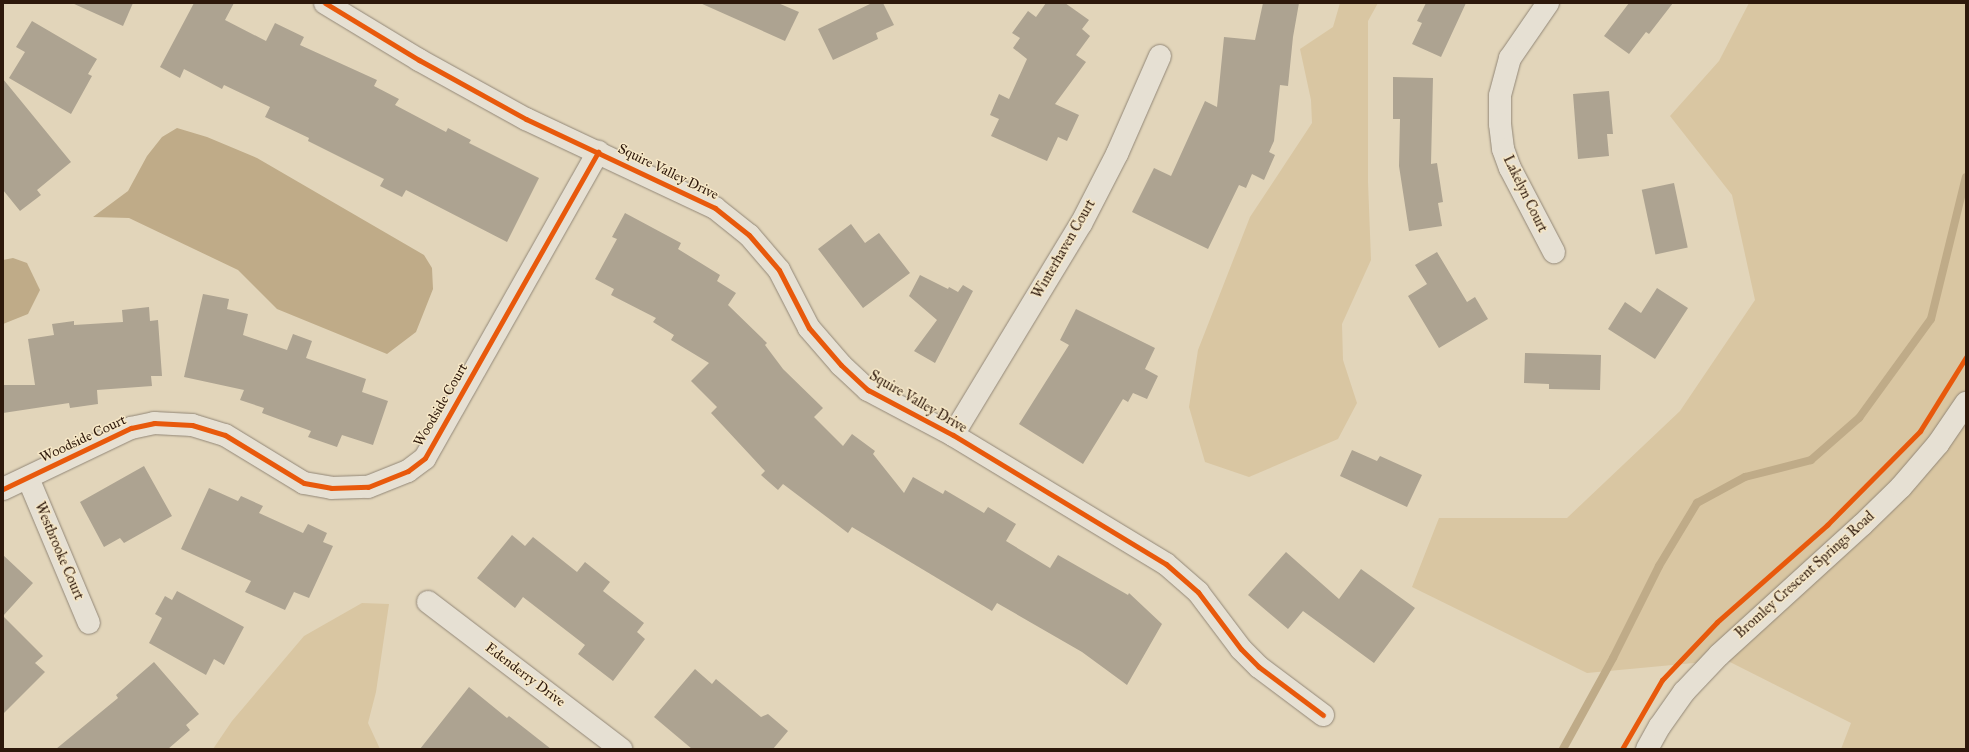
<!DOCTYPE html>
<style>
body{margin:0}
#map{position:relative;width:1969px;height:752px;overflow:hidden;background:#e2d5ba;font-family:"IM FELL Great Primer",serif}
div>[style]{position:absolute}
.green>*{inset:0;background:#d9c6a2}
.water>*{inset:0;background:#bfab88}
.stream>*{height:8px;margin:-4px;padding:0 4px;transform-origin:4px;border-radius:4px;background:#bfab88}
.building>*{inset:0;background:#ada391;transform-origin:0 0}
.roads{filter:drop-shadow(0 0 1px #928777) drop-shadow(0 0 1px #928777)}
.street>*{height:22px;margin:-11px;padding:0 11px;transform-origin:11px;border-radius:11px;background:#e6e0d3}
.secondary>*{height:22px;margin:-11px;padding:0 11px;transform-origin:11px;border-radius:11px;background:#e6e0d3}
.cycleway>*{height:5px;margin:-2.5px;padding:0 2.5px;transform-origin:2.5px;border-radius:2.5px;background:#e8590c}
span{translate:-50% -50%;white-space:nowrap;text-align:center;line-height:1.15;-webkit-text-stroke:3px #f7e8c7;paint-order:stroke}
.street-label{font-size:14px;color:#2d180b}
.frame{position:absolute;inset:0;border:4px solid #2d180b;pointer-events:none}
</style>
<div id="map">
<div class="green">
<div style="clip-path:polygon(1340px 3px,1378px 3px,1368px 21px,1368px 182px,1371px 260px,1342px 324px,1343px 360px,1357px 403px,1338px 439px,1249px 477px,1205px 462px,1189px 407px,1198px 350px,1250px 217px,1312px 123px,1311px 100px,1300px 49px,1333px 27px)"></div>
<div style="clip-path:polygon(1749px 3px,1966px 3px,1966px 749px,1841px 749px,1851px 723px,1726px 660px,1587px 673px,1412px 587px,1439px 518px,1567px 518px,1680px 411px,1755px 300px,1732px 195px,1670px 116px,1719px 61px)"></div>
<div style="clip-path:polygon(362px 603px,389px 604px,376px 692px,368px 723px,380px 749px,213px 749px,232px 721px,304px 636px)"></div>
</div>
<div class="water">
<div style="clip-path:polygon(177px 128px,207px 137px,257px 158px,424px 255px,432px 268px,433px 289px,416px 332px,387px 354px,277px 309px,238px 270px,129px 218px,93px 217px,128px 191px,147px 156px,162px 137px)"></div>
<div style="clip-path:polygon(13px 258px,27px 263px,40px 290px,28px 314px,3px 324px,3px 260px)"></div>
</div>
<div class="stream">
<div style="left:1563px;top:749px;width:104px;rotate:-61.2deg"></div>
<div style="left:1613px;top:658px;width:103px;rotate:-63.4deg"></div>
<div style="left:1659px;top:566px;width:74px;rotate:-58.9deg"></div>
<div style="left:1697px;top:503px;width:55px;rotate:-28.4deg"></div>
<div style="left:1745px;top:477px;width:68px;rotate:-14.4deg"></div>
<div style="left:1811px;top:460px;width:64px;rotate:-41.2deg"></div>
<div style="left:1859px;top:418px;width:122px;rotate:-54deg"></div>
<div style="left:1931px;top:319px;width:146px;rotate:-76.2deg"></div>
</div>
<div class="building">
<div style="clip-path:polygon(72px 3px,133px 3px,123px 26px)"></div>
<div style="clip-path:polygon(194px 3px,234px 3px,225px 20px,266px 41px,275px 23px,304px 37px,300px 45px,377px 80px,374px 86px,399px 99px,395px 105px,446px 132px,448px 128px,471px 140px,469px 143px,539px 178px,507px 242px,406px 190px,402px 197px,380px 186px,384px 179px,308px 141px,309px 138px,265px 117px,270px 107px,224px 85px,222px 89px,184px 69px,180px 78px,160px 67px)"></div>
<div style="clip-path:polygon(700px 3px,778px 3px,799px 12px,785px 41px)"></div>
<div style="clip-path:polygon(872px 3px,883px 3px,894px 25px,876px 33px,878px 39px,833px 60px,818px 29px)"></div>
<div style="clip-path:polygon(1046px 3px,1065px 3px,1089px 20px,1082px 29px,1090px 36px,1076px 55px,1086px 62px,1055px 104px,1079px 115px,1067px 141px,1058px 137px,1047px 161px,991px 136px,999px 119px,990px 115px,999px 94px,1009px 99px,1027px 59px,1013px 48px,1020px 38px,1012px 33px,1028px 11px,1036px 17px)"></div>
<div style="clip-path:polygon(1263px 3px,1299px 3px,1293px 37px,1288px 86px,1280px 85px,1274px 141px,1269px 152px,1275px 155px,1264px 180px,1252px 174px,1246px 188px,1239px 185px,1208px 249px,1132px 212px,1154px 168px,1171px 176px,1205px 101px,1217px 107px,1224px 37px,1255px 40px)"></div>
<div style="clip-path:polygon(1426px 3px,1466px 3px,1441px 57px,1412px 44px,1422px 23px,1417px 21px)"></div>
<div style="clip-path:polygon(1629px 3px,1673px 3px,1649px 34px,1646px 32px,1629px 54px,1604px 36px)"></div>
<div style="clip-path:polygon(32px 21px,97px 59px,88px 74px,92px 76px,71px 114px,9px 78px,25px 52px,16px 47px)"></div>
<div style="clip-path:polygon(1393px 77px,1433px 78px,1431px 164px,1437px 163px,1443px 202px,1438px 203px,1442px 226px,1409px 231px,1399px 166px,1400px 119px,1393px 119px)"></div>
<div style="clip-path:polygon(3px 79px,71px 162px,37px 190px,41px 195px,20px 211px,3px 190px)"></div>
<div style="clip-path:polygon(1609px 91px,1613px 134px,1607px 134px,1609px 156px,1578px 159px,1573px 94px)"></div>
<div style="left:1674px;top:183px;width:66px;height:33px;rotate:78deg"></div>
<div style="clip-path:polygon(625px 213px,681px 243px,678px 249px,720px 275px,717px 281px,736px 293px,728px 305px,767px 343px,765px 345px,783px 369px,823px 408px,814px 417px,843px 446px,852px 434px,875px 451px,873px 454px,904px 493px,913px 477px,943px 494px,945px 490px,984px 513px,988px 507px,1016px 524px,1006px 541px,1050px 568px,1058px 555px,1128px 595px,1129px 593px,1162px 624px,1127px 685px,1082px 652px,997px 603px,992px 611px,852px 527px,848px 533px,783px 484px,778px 490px,761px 475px,765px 471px,711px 413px,717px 407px,691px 381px,709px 363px,671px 340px,674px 335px,653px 322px,656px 318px,611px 295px,614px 289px,595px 279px,617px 239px,612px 237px)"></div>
<div style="clip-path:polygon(851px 224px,865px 243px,879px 233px,910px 273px,863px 308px,818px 249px)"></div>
<div style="clip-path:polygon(1437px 252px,1467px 302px,1475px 297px,1488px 319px,1439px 348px,1408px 296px,1427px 284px,1415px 265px)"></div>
<div style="clip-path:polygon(920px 275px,948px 289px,949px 287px,958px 292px,963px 285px,973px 291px,935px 363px,914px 351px,937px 320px,909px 296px)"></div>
<div style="clip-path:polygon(1657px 288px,1688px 308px,1655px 359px,1608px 329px,1625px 302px,1641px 313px)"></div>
<div style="clip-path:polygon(203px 294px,229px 299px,227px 309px,248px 314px,243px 335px,287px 350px,293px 334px,312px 341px,306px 358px,366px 379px,362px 392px,388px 401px,373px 445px,342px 435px,337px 447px,308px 437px,311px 431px,262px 413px,264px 408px,240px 400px,244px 390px,184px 377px)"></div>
<div style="clip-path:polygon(149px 307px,150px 321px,158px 320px,162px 376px,151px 376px,152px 386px,97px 390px,98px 404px,70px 408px,69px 403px,3px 413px,3px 385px,35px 385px,28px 339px,54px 335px,52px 324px,74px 321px,74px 325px,123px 322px,122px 310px)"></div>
<div style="clip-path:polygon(1076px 309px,1155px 348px,1145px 369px,1158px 376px,1147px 399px,1133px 393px,1128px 402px,1123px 399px,1083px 464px,1019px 424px,1069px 345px,1060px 340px)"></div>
<div style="clip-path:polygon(1525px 353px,1601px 355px,1600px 390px,1549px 389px,1549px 384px,1524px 383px)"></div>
<div style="clip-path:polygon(1352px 450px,1377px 461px,1380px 456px,1422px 475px,1407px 507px,1340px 476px)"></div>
<div style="clip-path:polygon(144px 466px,172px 516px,124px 543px,120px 538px,104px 547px,80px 502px)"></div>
<div style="clip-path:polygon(209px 488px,238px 501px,241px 496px,263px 506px,259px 513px,303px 533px,308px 524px,327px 533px,323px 542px,333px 546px,309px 598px,294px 592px,285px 610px,245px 592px,251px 581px,181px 549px)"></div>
<div style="clip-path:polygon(512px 535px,525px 546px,533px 537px,577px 572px,585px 562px,610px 582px,603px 591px,644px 623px,637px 632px,645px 639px,613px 681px,578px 654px,585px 645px,523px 597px,515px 608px,477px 578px)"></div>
<div style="clip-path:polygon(1286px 552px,1339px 599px,1361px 569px,1415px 608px,1374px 663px,1303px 611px,1288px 629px,1248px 595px)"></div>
<div style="clip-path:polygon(3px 555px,33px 583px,3px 616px,43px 656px,35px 663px,45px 672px,3px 714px)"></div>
<div style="clip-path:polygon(177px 591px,244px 627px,224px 665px,214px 659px,206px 675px,149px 643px,162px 618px,155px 614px,165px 596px,172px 600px)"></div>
<div style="clip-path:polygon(154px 662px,199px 714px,186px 725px,190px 730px,168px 749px,56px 749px,118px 698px,116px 695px)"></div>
<div style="clip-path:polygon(695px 669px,712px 684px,716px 679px,761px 717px,768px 714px,788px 731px,773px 749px,692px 749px,654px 717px)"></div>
<div style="clip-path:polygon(469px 687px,507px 718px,509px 716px,551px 749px,420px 749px)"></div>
</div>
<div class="roads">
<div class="street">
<div style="left:325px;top:3px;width:110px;rotate:31.2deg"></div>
<div style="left:419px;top:60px;width:122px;rotate:28.9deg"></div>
<div style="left:526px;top:119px;width:209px;rotate:25.2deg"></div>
<div style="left:715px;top:208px;width:43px;rotate:38.5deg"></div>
<div style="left:749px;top:235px;width:46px;rotate:49.4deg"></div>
<div style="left:779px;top:270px;width:65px;rotate:62.7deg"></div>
<div style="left:809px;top:328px;width:49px;rotate:49.1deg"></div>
<div style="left:841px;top:365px;width:37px;rotate:43deg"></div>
<div style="left:868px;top:390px;width:96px;rotate:27.9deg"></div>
<div style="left:953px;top:435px;width:249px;rotate:31.2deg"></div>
<div style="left:1166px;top:564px;width:43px;rotate:41.2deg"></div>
<div style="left:1198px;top:592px;width:71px;rotate:53deg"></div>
<div style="left:1241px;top:649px;width:25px;rotate:45deg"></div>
<div style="left:1259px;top:667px;width:80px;rotate:36.9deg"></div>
<div style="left:1548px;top:3px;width:67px;rotate:124.6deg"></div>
<div style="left:1510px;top:58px;width:39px;rotate:105deg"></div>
<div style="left:1500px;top:96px;width:28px;rotate:90deg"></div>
<div style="left:1500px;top:124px;width:25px;rotate:83deg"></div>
<div style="left:1503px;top:149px;width:20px;rotate:70deg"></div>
<div style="left:1510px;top:168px;width:95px;rotate:62.4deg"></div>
<div style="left:953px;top:435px;width:247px;rotate:-58.8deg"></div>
<div style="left:1081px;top:224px;width:79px;rotate:-62.8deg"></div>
<div style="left:1117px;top:154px;width:107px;rotate:-66.3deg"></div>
<div style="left:28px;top:478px;width:157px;rotate:67.2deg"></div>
<div style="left:3px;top:489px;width:142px;rotate:-25.5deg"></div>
<div style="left:131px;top:428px;width:24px;rotate:-12deg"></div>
<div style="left:154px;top:423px;width:38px;rotate:3deg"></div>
<div style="left:192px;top:425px;width:34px;rotate:17deg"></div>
<div style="left:225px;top:435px;width:92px;rotate:31.3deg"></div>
<div style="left:304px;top:483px;width:27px;rotate:10deg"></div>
<div style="left:331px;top:488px;width:37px;rotate:-2deg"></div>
<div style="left:368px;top:487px;width:43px;rotate:-21.8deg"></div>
<div style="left:408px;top:471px;width:21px;rotate:-37deg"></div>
<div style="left:425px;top:458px;width:352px;rotate:-60.5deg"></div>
<div style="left:428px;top:602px;width:243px;rotate:37.3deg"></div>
</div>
<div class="secondary">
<div style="left:1647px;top:749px;width:26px;rotate:-61deg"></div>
<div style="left:1660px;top:726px;width:42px;rotate:-54.8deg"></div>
<div style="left:1684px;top:692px;width:51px;rotate:-46.6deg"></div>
<div style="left:1719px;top:655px;width:193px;rotate:-42.3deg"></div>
<div style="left:1862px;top:525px;width:54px;rotate:-44.3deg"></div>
<div style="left:1901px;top:487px;width:57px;rotate:-49.3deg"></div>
<div style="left:1938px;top:444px;width:50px;rotate:-55.7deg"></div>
</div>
</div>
<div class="cycleway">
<div style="left:325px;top:3px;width:110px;rotate:31.2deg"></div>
<div style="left:419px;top:60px;width:122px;rotate:28.9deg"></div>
<div style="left:526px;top:119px;width:209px;rotate:25.2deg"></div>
<div style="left:715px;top:208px;width:43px;rotate:38.5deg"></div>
<div style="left:749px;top:235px;width:46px;rotate:49.4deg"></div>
<div style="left:779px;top:270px;width:65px;rotate:62.7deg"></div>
<div style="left:809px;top:328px;width:49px;rotate:49.1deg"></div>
<div style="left:841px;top:365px;width:37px;rotate:43deg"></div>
<div style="left:868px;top:390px;width:96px;rotate:27.9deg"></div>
<div style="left:953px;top:435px;width:249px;rotate:31.2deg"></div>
<div style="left:1166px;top:564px;width:43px;rotate:41.2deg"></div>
<div style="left:1198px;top:592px;width:71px;rotate:53deg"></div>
<div style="left:1241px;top:649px;width:25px;rotate:45deg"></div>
<div style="left:1259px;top:667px;width:80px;rotate:36.9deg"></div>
<div style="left:3px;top:489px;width:142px;rotate:-25.5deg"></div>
<div style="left:131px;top:428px;width:24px;rotate:-12deg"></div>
<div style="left:154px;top:423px;width:38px;rotate:3deg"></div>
<div style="left:192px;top:425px;width:34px;rotate:17deg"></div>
<div style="left:225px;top:435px;width:92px;rotate:31.3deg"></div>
<div style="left:304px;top:483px;width:27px;rotate:10deg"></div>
<div style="left:331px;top:488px;width:37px;rotate:-2deg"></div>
<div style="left:368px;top:487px;width:43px;rotate:-21.8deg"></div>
<div style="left:408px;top:471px;width:21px;rotate:-37deg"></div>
<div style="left:425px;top:458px;width:352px;rotate:-60.5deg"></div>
<div style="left:1622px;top:749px;width:80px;rotate:-59.9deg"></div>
<div style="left:1662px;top:680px;width:80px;rotate:-46.5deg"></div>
<div style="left:1717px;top:622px;width:147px;rotate:-41.4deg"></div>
<div style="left:1827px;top:525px;width:132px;rotate:-45.3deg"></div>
<div style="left:1920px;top:431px;width:87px;rotate:-58.1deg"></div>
</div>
<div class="street-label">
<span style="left:668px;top:172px;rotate:26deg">Squire Valley Drive</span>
<span style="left:1525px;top:194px;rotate:64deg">Lakelyn Court</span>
<span style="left:1064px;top:249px;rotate:-60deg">Winterhaven Court</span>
<span style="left:918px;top:402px;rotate:30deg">Squire Valley Drive</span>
<span style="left:441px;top:405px;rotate:-60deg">Woodside Court</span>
<span style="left:83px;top:439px;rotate:-25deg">Woodside Court</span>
<span style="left:59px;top:551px;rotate:67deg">Westbrooke Court</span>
<span style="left:1805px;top:575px;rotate:-42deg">Bromley Crescent Springs Road</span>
<span style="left:525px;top:675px;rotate:37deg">Edenderry Drive</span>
</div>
<div class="frame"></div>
</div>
